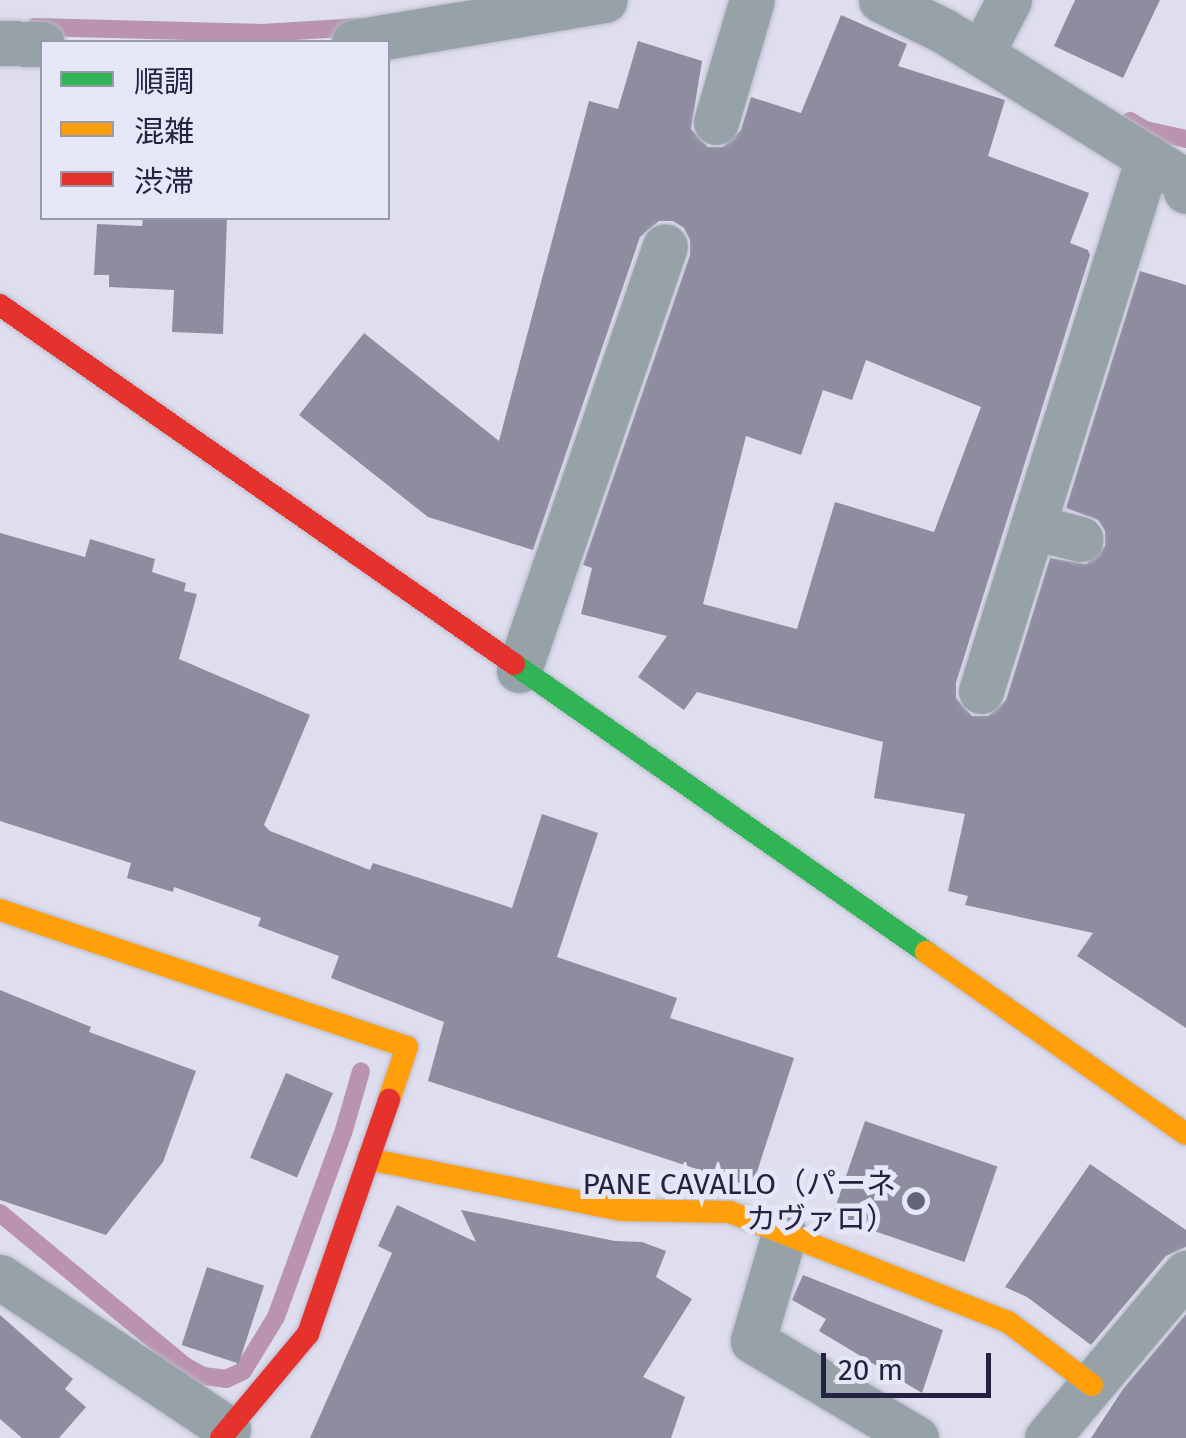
<!DOCTYPE html>
<meta charset="utf-8">
<style>
body{margin:0}
#map{position:relative;width:1186px;height:1438px;overflow:hidden;background:#dedeef;font-family:"Fira Sans","Noto Sans JP",sans-serif}
div>[style]{position:absolute}
.stream>*{height:18px;margin:-9px;padding:0 9px;transform-origin:9px;border-radius:9px;background:#ba94af}
.building>*{inset:0;background:#8e8da0;transform-origin:0 0}
.roads{filter:drop-shadow(0 0 2px #babaca) drop-shadow(0 0 2px #babaca)}
.street>*{height:45px;margin:-22.5px;padding:0 22.5px;transform-origin:22.5px;border-radius:22.5px;background:#96a1a8}
.fast>*{height:22px;margin:-11px;padding:0 11px;transform-origin:11px;border-radius:11px;background:#30b455}
.slow>*{height:22px;margin:-11px;padding:0 11px;transform-origin:11px;border-radius:11px;background:#ff9f0a}
.jam>*{height:22px;margin:-11px;padding:0 11px;transform-origin:11px;border-radius:11px;background:#e5322d}
.dots>*{width:28px;height:28px;translate:-50% -50%;box-sizing:border-box;border:5px solid #e5e6f6;border-radius:50%}
span{translate:-50% -50%;white-space:nowrap;text-align:center;line-height:1.15;-webkit-text-stroke:10px #e5e6f6;paint-order:stroke}
.poi-label{font-size:30px;color:#242240}
.right{translate:-100% -50%;text-align:right}
.legend{position:absolute;left:40px;top:40px;width:350px;height:180px;box-sizing:border-box;background:#e5e6f6;border:2px solid #9898ad;margin:0;padding:12px 18px;list-style:none;font-size:30px;color:#242240}
.legend li{display:flex;align-items:center;gap:20px;height:50px}
.legend b{width:50px;border:2px solid #9898ad}
.scale{position:absolute;left:821px;top:1353px;width:170px;height:45px;box-sizing:border-box;border:5px solid #242240;border-top:0;padding-left:12px;font-size:30px;line-height:35px;white-space:nowrap;color:#242240;-webkit-text-stroke:8px #e5e6f6;paint-order:stroke}
</style>
<div id="map">
<div class="stream">
<div style="left:35px;top:27px;width:227px;rotate:1.5deg"></div>
<div style="left:262px;top:33px;width:97px;rotate:-3.5deg"></div>
<div style="left:1130px;top:121px;width:17px;rotate:31deg"></div>
<div style="left:1145px;top:130px;width:42px;rotate:12.4deg"></div>
<div style="left:0;top:1213px;width:240px;rotate:39.6deg"></div>
<div style="left:185px;top:1366px;width:21px;rotate:29deg"></div>
<div style="left:203px;top:1376px;width:23px;rotate:7deg"></div>
<div style="left:226px;top:1379px;width:19px;rotate:-25deg"></div>
<div style="left:243px;top:1371px;width:63px;rotate:-58.6deg"></div>
<div style="left:276px;top:1317px;width:199px;rotate:-70deg"></div>
<div style="left:344px;top:1130px;width:61px;rotate:-73.9deg"></div>
</div>
<div class="building">
<div style="clip-path:polygon(1075px 0,1160px 0,1123px 78px,1054px 46px)"></div>
<div style="clip-path:polygon(evenodd,841px 15px,907px 44px,898px 66px,1005px 100px,988px 156px,1089px 193px,1070px 243px,1088px 250px,1090px 255px,956px 683px,956px 698px,972px 716px,988px 716px,1006px 700px,1050px 558px,1086px 564px,1105px 546px,1105px 531px,1098px 520px,1066px 508px,1140px 271px,1186px 285px,1186px 1028px,1077px 956px,1093px 933px,965px 905px,968px 896px,948px 891px,965px 814px,874px 798px,883px 742px,697px 692px,684px 710px,638px 677px,667px 636px,581px 614px,592px 568px,583px 565px,690px 255px,690px 240px,684px 228px,673px 221px,659px 221px,640px 237px,533px 550px,428px 517px,299px 415px,364px 333px,499px 441px,589px 101px,618px 109px,638px 41px,702px 61px,691px 129px,708px 147px,723px 147px,741px 130px,751px 97px,801px 113px,841px 15px,866px 360px,981px 407px,934px 532px,835px 502px,797px 629px,703px 604px,746px 436px,801px 455px,823px 390px,852px 400px,866px 360px)"></div>
<div style="clip-path:polygon(143px 218px,227px 218px,223px 334px,172px 332px,174px 290px,109px 287px,109px 275px,94px 275px,97px 224px,142px 226px)"></div>
<div style="clip-path:polygon(0 533px,85px 557px,90px 539px,155px 559px,152px 572px,186px 583px,184px 591px,197px 594px,179px 659px,310px 715px,264px 825px,270px 831px,370px 870px,373px 863px,512px 908px,542px 814px,598px 833px,557px 957px,677px 998px,670px 1018px,794px 1058px,752px 1187px,428px 1081px,444px 1022px,331px 978px,339px 956px,258px 926px,261px 918px,174px 887px,173px 892px,127px 878px,131px 863px,0 821px)"></div>
<div style="clip-path:polygon(0 990px,91px 1027px,89px 1032px,196px 1071px,163px 1162px,106px 1235px,0 1200px)"></div>
<div style="left:286px;top:1073px;width:51px;height:92px;rotate:23deg"></div>
<div style="left:865px;top:1121px;width:140px;height:101px;rotate:19deg"></div>
<div style="clip-path:polygon(1090px 1164px,1186px 1230px,1186px 1247px,1166px 1256px,1091px 1345px,1027px 1297px,1005px 1287px)"></div>
<div style="clip-path:polygon(397px 1205px,476px 1242px,461px 1210px,615px 1241px,642px 1242px,666px 1251px,656px 1277px,692px 1299px,643px 1377px,685px 1397px,671px 1438px,310px 1438px,392px 1253px,378px 1246px)"></div>
<div style="left:207px;top:1267px;width:60px;height:82px;rotate:18deg"></div>
<div style="clip-path:polygon(803px 1275px,943px 1330px,922px 1393px,819px 1331px,826px 1319px,792px 1300px)"></div>
<div style="clip-path:polygon(1186px 1314px,1186px 1438px,1091px 1438px,1123px 1389px)"></div>
<div style="clip-path:polygon(0 1315px,73px 1379px,65px 1389px,86px 1407px,59px 1438px,22px 1438px,0 1419px)"></div>
</div>
<div class="roads">
<div class="street">
<div style="left:881px;top:0;width:70px;rotate:26.2deg"></div>
<div style="left:944px;top:31px;width:240px;rotate:31.9deg"></div>
<div style="left:1148px;top:158px;width:42px;rotate:31.4deg"></div>
<div style="left:1184px;top:180px;width:11px;rotate:80deg"></div>
<div style="left:354px;top:42px;width:254px;rotate:-9.5deg"></div>
<div style="left:0;top:43px;width:42px;rotate:1.4deg"></div>
<div style="left:981px;top:54px;width:61px;rotate:-62.6deg"></div>
<div style="left:716px;top:122px;width:127px;rotate:-73.6deg"></div>
<div style="left:1033px;top:527px;width:49px;rotate:14.3deg"></div>
<div style="left:519px;top:670px;width:448px;rotate:-71deg"></div>
<div style="left:981px;top:691px;width:559px;rotate:-72.6deg"></div>
<div style="left:784px;top:1234px;width:111px;rotate:106.2deg"></div>
<div style="left:753px;top:1341px;width:190px;rotate:30.8deg"></div>
<div style="left:0;top:1277px;width:274px;rotate:33.7deg"></div>
<div style="left:1047px;top:1438px;width:216px;rotate:-49.9deg"></div>
</div>
<div class="fast">
<div style="left:514px;top:664px;width:503px;rotate:34.95deg"></div>
</div>
<div class="slow">
<div style="left:0;top:910px;width:429px;rotate:18.6deg"></div>
<div style="left:407px;top:1047px;width:56px;rotate:108.8deg"></div>
<div style="left:926px;top:952px;width:317px;rotate:35deg"></div>
<div style="left:368px;top:1159px;width:258px;rotate:11.4deg"></div>
<div style="left:621px;top:1210px;width:109px;rotate:1.1deg"></div>
<div style="left:730px;top:1212px;width:299px;rotate:21.6deg"></div>
<div style="left:1008px;top:1322px;width:105px;rotate:36.9deg"></div>
</div>
<div class="jam">
<div style="left:0;top:305px;width:627px;rotate:34.93deg"></div>
<div style="left:221px;top:1438px;width:136px;rotate:-50.1deg"></div>
<div style="left:308px;top:1334px;width:248px;rotate:-70.9deg"></div>
</div>
</div>
<div class="dots">
<div style="left:916px;top:1201px;background:#65647d"></div>
</div>
<div class="poi-label">
<span class="right" style="left:896px;top:1201px">PANE CAVALLO（パーネ<br>カヴァロ）</span>
</div>
<ul class="legend">
<li><b style="height:12px;background:#30b455"></b>順調</li>
<li><b style="height:12px;background:#ff9f0a"></b>混雑</li>
<li><b style="height:12px;background:#e5322d"></b>渋滞</li>
</ul>
<div class="scale">20 m</div>
</div>
